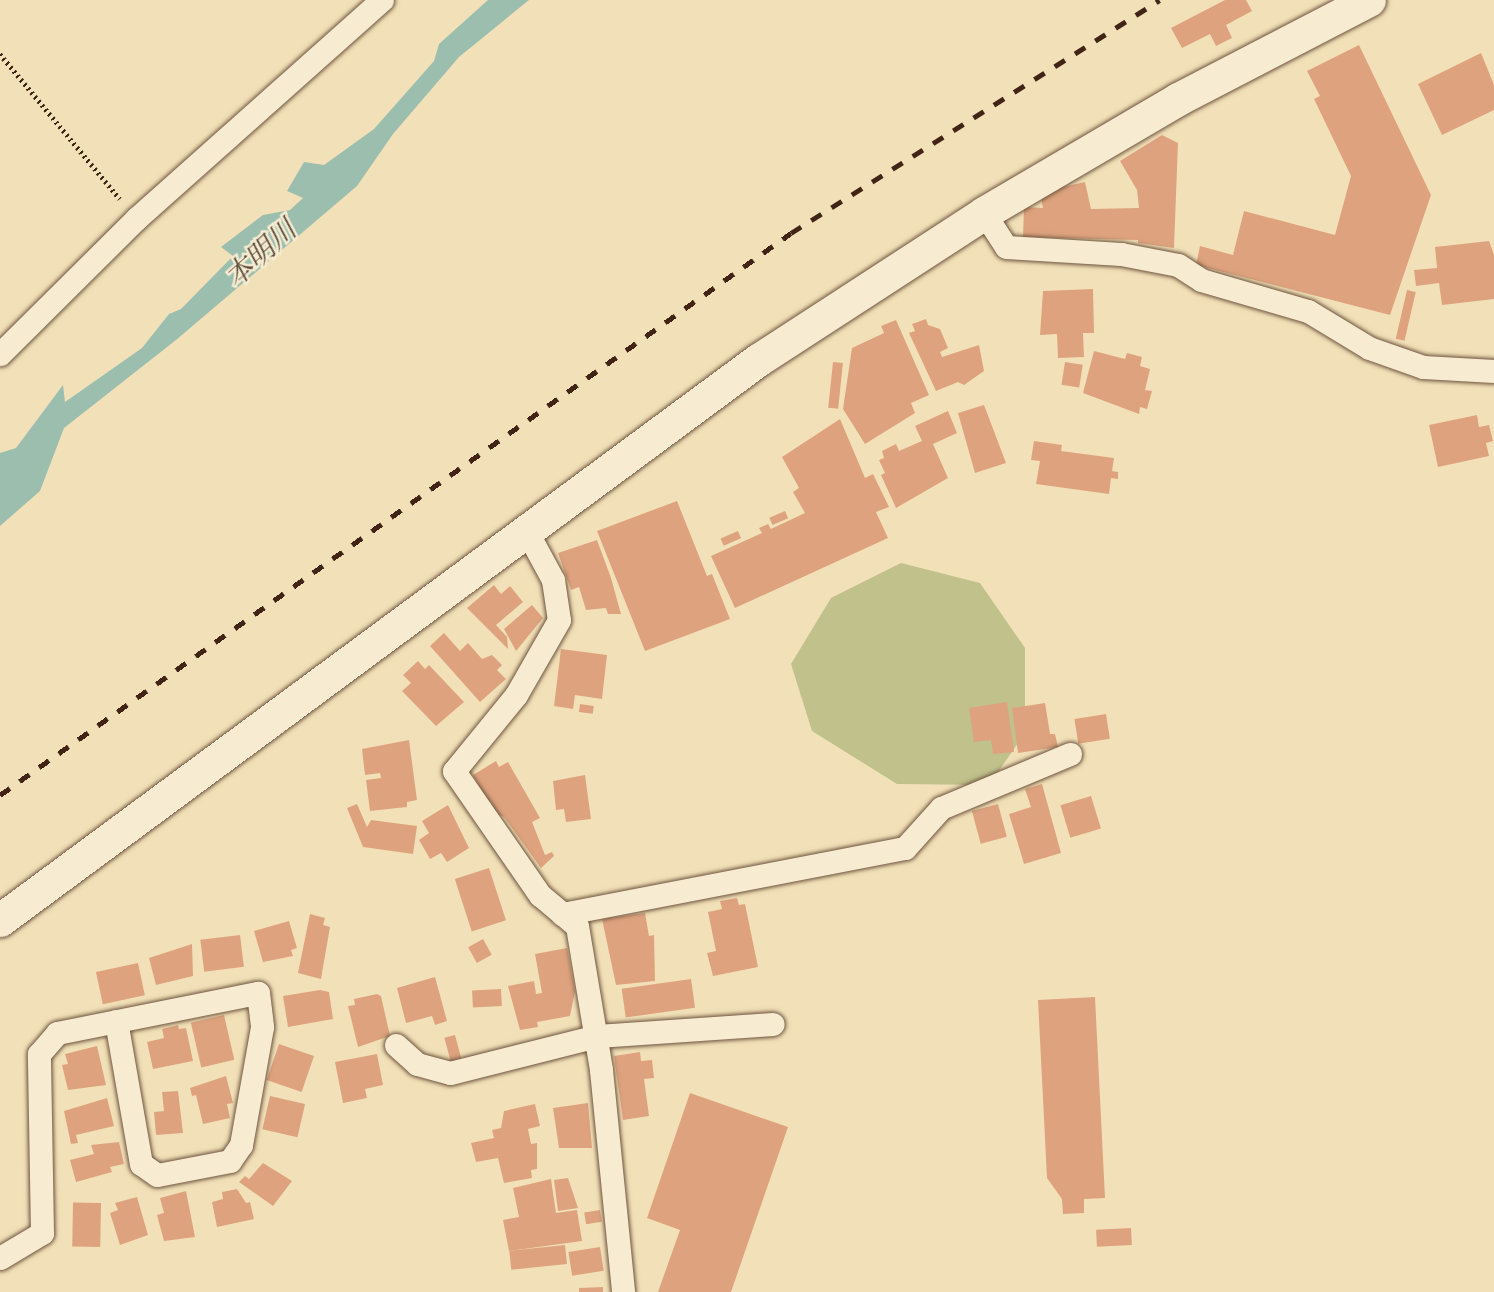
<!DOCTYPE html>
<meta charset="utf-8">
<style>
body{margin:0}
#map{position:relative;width:1494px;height:1292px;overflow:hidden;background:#f2e1b8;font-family:"EB Garamond","Noto Serif JP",serif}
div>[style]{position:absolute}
.green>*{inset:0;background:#c0c18b}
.water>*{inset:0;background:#9bbeaf}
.building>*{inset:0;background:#dea37e;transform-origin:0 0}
.path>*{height:4.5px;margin-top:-2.25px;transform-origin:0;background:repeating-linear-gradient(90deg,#422416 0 2px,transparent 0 5.5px)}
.roads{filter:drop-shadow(0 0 2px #6e533e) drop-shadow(0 0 2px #6e533e)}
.street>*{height:23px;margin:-11.5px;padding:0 11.5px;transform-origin:11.5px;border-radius:11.5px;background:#f7ecd1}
.secondary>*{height:33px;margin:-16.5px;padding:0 16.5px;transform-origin:16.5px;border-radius:16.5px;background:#f7ecd1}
.rail>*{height:5px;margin-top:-2.5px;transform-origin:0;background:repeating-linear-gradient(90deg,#422416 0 12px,transparent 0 24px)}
span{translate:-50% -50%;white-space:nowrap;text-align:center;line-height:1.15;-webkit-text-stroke:5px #f7ecd1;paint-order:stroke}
.water-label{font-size:28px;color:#584a3c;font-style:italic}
</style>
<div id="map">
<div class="green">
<div style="clip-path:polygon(901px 563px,980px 583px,1025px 648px,1025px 733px,989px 785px,897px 784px,812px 731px,791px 664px,831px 598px)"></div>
</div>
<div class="water">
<div style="clip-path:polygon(488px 0,529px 0,459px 57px,393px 134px,357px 186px,176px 340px,64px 428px,40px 491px,0 526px,0 453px,16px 448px,63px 385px,65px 402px,142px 348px,169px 314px,181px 309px,233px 256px,221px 247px,263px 215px,290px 210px,303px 198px,287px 191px,304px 162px,324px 165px,374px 129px,434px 61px,439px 44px)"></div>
</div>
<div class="building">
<div style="clip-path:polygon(1225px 0,1246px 0,1252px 11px,1226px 25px,1232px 38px,1216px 46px,1210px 34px,1182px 48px,1171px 28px)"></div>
<div style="clip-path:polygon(1359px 45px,1431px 195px,1390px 315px,1196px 265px,1200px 246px,1233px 255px,1244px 211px,1335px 235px,1351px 176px,1314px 99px,1320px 96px,1307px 71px)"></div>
<div style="clip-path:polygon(1481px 53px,1494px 85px,1494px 110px,1442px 135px,1418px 84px)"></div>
<div style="clip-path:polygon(1162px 135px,1178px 143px,1174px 248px,1138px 243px,1138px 240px,1023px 237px,1024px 207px,1043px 208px,1040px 192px,1085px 182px,1091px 209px,1139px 208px,1137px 190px,1120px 161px)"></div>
<div style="clip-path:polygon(1489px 241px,1494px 255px,1494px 299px,1442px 305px,1439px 283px,1416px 286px,1414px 270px,1437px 268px,1435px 247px)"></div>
<div style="clip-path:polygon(1093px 289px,1094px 333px,1083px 333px,1084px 357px,1058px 358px,1057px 334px,1040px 335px,1043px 291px)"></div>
<div style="left:1407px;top:290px;width:9px;height:50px;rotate:13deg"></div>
<div style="clip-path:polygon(926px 319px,928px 325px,940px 329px,948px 348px,940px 352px,942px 357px,979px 345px,984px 371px,964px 385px,958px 382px,936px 391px,909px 333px,915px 331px,912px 324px)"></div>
<div style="clip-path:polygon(896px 320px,929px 395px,911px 403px,915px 413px,865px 444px,843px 409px,852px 348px,884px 333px,881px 326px)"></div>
<div style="clip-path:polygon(1094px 351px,1125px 359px,1127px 353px,1142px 357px,1140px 366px,1150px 369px,1145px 390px,1152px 391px,1147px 409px,1140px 407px,1139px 414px,1083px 393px)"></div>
<div style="left:833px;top:362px;width:10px;height:46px;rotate:6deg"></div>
<div style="left:1065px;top:362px;width:18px;height:23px;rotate:9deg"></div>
<div style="clip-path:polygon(984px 405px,1006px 463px,975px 473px,958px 413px)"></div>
<div style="clip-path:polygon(948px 411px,957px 433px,933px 444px,948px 478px,896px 508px,881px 475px,885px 473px,879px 460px,884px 458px,882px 451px,896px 444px,899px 451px,922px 441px,915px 426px)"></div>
<div style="clip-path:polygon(1477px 415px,1479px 427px,1489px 425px,1493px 441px,1486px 443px,1489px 456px,1438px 467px,1429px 425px)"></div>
<div style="clip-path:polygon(840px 419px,865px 478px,873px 474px,889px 507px,876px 512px,888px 538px,735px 608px,711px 556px,762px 533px,759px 528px,768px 524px,771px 529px,805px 513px,793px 492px,799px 488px,782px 457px)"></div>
<div style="clip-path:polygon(1034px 441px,1062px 445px,1061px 451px,1114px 458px,1112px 471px,1118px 472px,1118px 479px,1111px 478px,1109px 494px,1036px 484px,1040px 461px,1031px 460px)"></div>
<div style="clip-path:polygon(677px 501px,707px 576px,712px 574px,730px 619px,645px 651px,597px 531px)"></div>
<div style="left:785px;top:511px;width:8px;height:17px;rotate:67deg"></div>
<div style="left:738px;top:531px;width:8px;height:19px;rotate:67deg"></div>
<div style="clip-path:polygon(597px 540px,611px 578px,621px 614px,608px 614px,606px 608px,586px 610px,579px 587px,571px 590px,558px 553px)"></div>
<div style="clip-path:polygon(494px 585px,501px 594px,510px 586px,523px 602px,496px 625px,507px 637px,508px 649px,467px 608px)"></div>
<div style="clip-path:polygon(532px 605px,543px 618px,516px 651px,504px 629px)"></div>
<div style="clip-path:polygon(444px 633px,460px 651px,468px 643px,482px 659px,492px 655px,502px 665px,497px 670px,506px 679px,480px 702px,430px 646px)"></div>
<div style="clip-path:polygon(561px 649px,607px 655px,602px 699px,575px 695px,573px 709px,554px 706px)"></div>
<div style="clip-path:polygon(418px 661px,425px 669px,429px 665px,464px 702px,436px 726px,402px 691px,411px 683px,403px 675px)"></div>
<div style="clip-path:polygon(1007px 702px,1014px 752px,993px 754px,991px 740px,974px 742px,969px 708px)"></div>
<div style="clip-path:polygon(1045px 703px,1050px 734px,1055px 734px,1058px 747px,1018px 753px,1012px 708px)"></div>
<div style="left:580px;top:704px;width:14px;height:8px;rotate:8deg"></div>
<div style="left:1106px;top:714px;width:25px;height:32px;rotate:81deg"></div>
<div style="clip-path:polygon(409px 740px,417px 800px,407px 802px,407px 807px,370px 811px,366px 780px,381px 778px,380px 773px,365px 775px,362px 749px)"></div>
<div style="clip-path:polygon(496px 761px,499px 767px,508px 762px,540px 818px,532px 822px,545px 855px,552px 852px,554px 856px,541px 868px,504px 817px,494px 813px,473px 775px)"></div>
<div style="clip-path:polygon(585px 775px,591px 819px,566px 822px,564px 809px,556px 810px,553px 781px)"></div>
<div style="clip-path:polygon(1042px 784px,1061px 853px,1024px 864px,1009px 814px,1031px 807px,1025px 789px)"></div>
<div style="left:1091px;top:796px;width:34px;height:32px;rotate:73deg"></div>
<div style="clip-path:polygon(357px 804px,367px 827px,371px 820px,417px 826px,413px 854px,363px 847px,347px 808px)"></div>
<div style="left:998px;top:804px;width:34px;height:27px;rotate:75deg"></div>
<div style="clip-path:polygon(448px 805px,469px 848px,447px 862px,441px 853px,430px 859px,419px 840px,429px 833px,422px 821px)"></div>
<div style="left:489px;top:868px;width:55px;height:36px;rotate:72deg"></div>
<div style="clip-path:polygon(737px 898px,739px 905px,745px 904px,758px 967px,713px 976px,707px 953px,716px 951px,708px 912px,722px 909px,720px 901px)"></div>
<div style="clip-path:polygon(645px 913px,649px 936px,654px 935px,655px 981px,616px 985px,602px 919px)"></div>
<div style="clip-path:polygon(310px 914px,325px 918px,323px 925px,330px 927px,321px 979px,298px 973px)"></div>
<div style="clip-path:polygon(289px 921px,297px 948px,291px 950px,293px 956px,263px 962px,254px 931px)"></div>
<div style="left:240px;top:935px;width:32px;height:40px;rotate:83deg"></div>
<div style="left:483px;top:939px;width:18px;height:17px;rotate:61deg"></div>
<div style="clip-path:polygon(192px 944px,193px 976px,156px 985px,149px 958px)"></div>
<div style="clip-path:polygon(567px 948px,575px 991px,570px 1016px,537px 1022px,538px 1027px,520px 1030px,508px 986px,534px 981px,536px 994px,542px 993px,535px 954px)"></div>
<div style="left:138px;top:963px;width:33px;height:43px;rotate:78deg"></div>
<div style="clip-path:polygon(435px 977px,447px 1021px,435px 1025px,432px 1016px,406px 1023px,397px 988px)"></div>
<div style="left:691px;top:979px;width:29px;height:70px;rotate:82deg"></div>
<div style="left:501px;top:989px;width:17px;height:29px;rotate:87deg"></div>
<div style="clip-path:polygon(320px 990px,329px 992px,333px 1019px,288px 1027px,283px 996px)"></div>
<div style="clip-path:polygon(377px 994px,381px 996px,390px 1036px,358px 1047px,348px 1006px,355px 1005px,354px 999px)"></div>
<div style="clip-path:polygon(1095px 997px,1105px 1198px,1084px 1199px,1084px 1213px,1063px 1214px,1062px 1199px,1047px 1178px,1038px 1000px)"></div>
<div style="left:224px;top:1015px;width:46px;height:34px;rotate:77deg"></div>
<div style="clip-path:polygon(178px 1025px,179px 1029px,186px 1028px,193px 1061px,153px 1069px,147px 1042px,164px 1038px,162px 1029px)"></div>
<div style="left:455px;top:1035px;width:24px;height:11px;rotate:75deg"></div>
<div style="left:279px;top:1044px;width:37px;height:38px;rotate:19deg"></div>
<div style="clip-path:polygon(97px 1046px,106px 1085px,68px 1090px,62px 1065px,68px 1064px,65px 1054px)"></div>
<div style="clip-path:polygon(640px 1052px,641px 1061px,652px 1060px,654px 1078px,644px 1079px,649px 1116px,623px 1120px,614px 1056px)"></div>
<div style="clip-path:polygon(377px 1054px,383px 1085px,365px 1089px,367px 1098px,343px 1103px,335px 1062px)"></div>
<div style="clip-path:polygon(226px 1076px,233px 1103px,227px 1104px,230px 1118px,203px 1124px,196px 1095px,192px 1096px,190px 1088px)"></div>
<div style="clip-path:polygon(178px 1091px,183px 1133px,156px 1135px,154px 1112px,164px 1111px,162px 1092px)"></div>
<div style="clip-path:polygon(690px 1093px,788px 1127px,731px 1292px,658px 1292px,680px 1230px,647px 1218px)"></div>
<div style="left:270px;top:1096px;width:36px;height:34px;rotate:13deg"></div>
<div style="clip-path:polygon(107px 1098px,114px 1126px,76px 1135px,78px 1143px,71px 1144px,64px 1111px)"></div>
<div style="clip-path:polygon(588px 1103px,592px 1148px,559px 1148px,553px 1108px)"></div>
<div style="clip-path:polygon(535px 1104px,540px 1126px,528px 1129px,531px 1144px,537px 1143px,537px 1169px,531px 1170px,532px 1178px,504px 1183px,498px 1158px,476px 1162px,471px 1143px,494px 1138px,492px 1130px,501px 1128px,504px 1111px)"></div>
<div style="clip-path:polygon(119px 1142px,124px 1164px,110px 1167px,112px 1172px,76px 1182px,70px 1160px,94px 1154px,91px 1145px)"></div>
<div style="clip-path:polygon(263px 1163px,292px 1181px,273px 1206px,239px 1182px,245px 1176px,249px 1179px)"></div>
<div style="clip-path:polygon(568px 1178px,578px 1208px,558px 1211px,554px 1180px)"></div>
<div style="clip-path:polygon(551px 1179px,556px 1213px,577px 1210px,582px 1241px,509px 1251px,503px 1220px,519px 1217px,513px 1188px)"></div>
<div style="clip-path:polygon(237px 1189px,246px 1203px,250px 1202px,254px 1219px,217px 1227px,212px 1202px,223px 1199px,222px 1192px)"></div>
<div style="clip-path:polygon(186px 1191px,195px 1237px,164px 1241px,157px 1215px,164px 1213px,160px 1198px)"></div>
<div style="clip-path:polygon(137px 1197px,148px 1235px,120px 1245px,110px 1213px,118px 1210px,115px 1203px)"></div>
<div style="left:101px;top:1203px;width:44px;height:28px;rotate:91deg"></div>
<div style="left:600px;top:1210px;width:12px;height:16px;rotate:81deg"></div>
<div style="left:1131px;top:1228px;width:17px;height:35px;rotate:87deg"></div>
<div style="left:565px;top:1245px;width:19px;height:56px;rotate:84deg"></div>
<div style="left:600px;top:1247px;width:24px;height:32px;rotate:81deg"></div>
<div style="clip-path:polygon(603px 1287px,603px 1292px,579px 1292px,579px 1288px)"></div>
</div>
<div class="path">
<div style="left:0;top:54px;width:188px;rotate:50.4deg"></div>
</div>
<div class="roads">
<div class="street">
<div style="left:984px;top:213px;width:40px;rotate:57.1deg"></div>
<div style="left:1006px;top:247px;width:115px;rotate:3.5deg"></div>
<div style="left:1121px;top:254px;width:58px;rotate:10.9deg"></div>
<div style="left:1178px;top:265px;width:27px;rotate:33deg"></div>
<div style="left:1201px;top:280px;width:111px;rotate:16.2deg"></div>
<div style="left:1308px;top:311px;width:71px;rotate:31.2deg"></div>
<div style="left:1369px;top:348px;width:57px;rotate:19.4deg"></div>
<div style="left:1423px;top:367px;width:71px;rotate:3.2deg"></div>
<div style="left:0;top:354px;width:193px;rotate:-44.8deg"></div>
<div style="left:137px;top:218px;width:328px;rotate:-41.7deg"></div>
<div style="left:526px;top:530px;width:57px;rotate:61.6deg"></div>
<div style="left:553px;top:580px;width:40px;rotate:81.5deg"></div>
<div style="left:559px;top:620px;width:86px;rotate:119.8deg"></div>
<div style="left:516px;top:695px;width:98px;rotate:129.2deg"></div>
<div style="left:454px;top:771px;width:151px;rotate:55.3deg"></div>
<div style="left:540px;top:895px;width:48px;rotate:40deg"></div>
<div style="left:577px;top:926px;width:146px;rotate:80.5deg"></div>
<div style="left:601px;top:1070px;width:223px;rotate:84.3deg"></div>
<div style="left:562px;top:914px;width:349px;rotate:-10.9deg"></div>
<div style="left:905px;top:848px;width:54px;rotate:-48deg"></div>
<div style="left:941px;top:808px;width:140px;rotate:-22.7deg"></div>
<div style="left:396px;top:1045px;width:28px;rotate:42deg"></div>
<div style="left:417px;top:1064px;width:34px;rotate:15deg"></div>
<div style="left:450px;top:1073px;width:152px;rotate:-14.1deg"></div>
<div style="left:597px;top:1036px;width:176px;rotate:-3.9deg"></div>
<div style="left:0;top:1258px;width:49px;rotate:-30.8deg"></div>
<div style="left:42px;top:1233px;width:179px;rotate:-91deg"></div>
<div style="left:39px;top:1054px;width:28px;rotate:-49deg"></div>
<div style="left:57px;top:1033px;width:205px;rotate:-11.3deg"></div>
<div style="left:258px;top:993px;width:34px;rotate:83deg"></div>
<div style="left:262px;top:1027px;width:120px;rotate:100.1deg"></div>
<div style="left:241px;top:1145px;width:19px;rotate:125deg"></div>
<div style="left:230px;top:1161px;width:74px;rotate:169.1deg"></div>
<div style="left:157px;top:1175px;width:19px;rotate:-145deg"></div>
<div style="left:141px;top:1164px;width:145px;rotate:-99.9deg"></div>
</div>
<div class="secondary">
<div style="left:0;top:920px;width:942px;rotate:-36.46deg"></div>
<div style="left:758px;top:360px;width:270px;rotate:-33deg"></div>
<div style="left:984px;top:213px;width:225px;rotate:-30.4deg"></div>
<div style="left:1178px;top:99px;width:215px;rotate:-27.4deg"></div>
</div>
</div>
<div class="rail">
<div style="left:0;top:795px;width:970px;rotate:-35.39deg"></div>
<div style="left:791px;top:233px;width:436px;rotate:-32.3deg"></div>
</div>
<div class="water-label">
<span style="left:260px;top:253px;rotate:-42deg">本明川</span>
</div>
</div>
